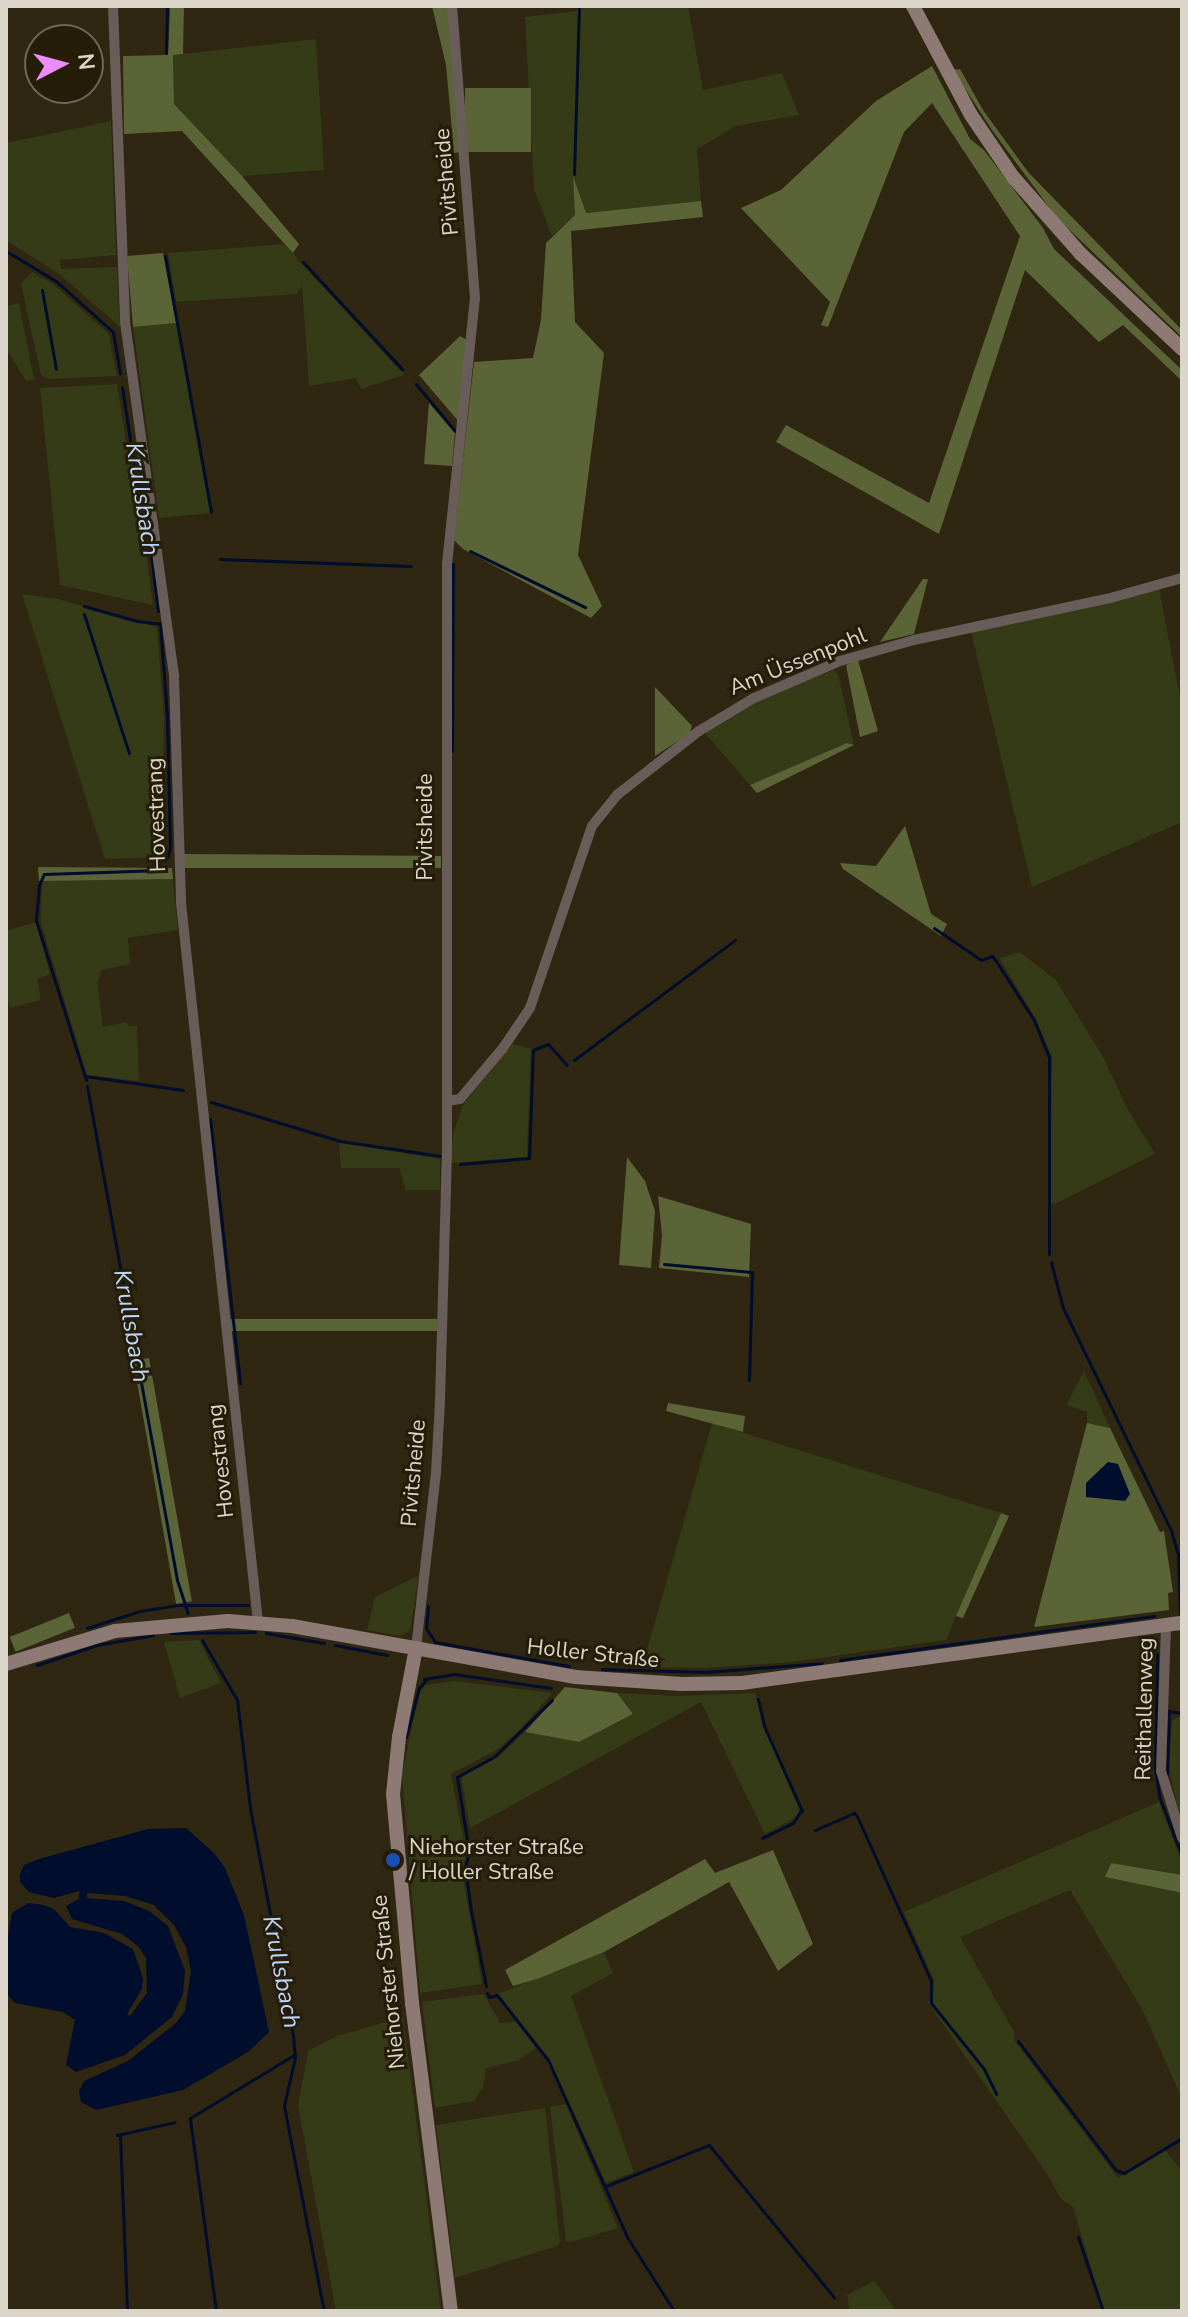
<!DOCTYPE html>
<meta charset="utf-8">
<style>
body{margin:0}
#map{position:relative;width:1188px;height:2317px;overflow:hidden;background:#2f2711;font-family:"Nunito Sans",sans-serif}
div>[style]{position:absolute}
.green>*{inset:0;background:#343b16}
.forest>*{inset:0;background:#5b6437;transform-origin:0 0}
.water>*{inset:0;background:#010d2c}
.stream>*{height:3px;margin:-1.5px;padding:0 1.5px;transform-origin:1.5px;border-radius:1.5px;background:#010d2c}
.street>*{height:10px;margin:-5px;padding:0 5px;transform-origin:5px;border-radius:5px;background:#685d59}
.secondary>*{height:14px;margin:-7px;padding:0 7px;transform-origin:7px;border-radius:7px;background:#8d7a74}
.dots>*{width:22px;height:22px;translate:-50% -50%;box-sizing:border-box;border:4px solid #251d08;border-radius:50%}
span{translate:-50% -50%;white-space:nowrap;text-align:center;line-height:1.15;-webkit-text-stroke:6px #251d08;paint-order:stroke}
.street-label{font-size:22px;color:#dbd6c9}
.poi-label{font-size:22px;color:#dbd6c9}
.left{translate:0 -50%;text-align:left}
.water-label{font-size:24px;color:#bed5fb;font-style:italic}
.frame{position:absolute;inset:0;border:8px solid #dbd6c9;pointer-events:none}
.north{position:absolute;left:24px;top:24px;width:80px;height:80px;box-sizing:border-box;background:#251d08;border:2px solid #6e6755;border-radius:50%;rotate:84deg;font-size:22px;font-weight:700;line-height:32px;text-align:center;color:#dbd6c9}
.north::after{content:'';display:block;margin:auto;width:28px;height:36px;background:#eb8dfb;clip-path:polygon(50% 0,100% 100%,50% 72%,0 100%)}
</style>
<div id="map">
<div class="green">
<div style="clip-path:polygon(578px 6px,688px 6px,703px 90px,782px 73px,799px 115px,736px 126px,697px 149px,701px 201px,585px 213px,574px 180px,575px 215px,552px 236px,534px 189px,525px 17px,577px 11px)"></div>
<div style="clip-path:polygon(316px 39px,324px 170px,242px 176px,174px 104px,173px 55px)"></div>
<div style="clip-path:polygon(111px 121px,116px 255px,60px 260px,61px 269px,117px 267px,120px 327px,59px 274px,6px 240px,6px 143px)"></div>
<div style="clip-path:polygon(285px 244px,301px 263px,404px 375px,361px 389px,356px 378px,309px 386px,302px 286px,297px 294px,176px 302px,168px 253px)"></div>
<div style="clip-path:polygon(32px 272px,53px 284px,109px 334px,117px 376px,48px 379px,41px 375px,21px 284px)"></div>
<div style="clip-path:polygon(19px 303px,34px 380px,26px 381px,6px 348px,6px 306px)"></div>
<div style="clip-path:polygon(176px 323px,210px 513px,159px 518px,133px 327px)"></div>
<div style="clip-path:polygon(117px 384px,131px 474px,139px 498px,153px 605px,60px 585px,40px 388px)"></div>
<div style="clip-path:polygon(1159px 589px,1182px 707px,1182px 822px,1032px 887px,971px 632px)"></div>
<div style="clip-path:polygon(22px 594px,58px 599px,157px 627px,164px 718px,162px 857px,105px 859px)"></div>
<div style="clip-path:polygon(834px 670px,838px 674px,854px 745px,847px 743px,750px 785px,703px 731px,755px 701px)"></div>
<div style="clip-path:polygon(173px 879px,178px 930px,128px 938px,130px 964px,102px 970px,97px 983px,103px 1027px,127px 1022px,128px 1026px,137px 1026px,139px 1081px,87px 1075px,41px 923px,42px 880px)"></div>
<div style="clip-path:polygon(36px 922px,50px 974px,37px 979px,41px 1000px,10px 1008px,6px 994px,6px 931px)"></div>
<div style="clip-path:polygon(1020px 952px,1056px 980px,1104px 1059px,1127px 1108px,1155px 1154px,1055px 1204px,1050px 1203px,1052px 1057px,1036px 1019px,999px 958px)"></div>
<div style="clip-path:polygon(511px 1044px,531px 1048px,527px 1157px,451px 1163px,453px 1133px,463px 1105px)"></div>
<div style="clip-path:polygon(339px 1142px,440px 1159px,440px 1190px,406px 1190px,399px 1168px,341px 1168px)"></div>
<div style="clip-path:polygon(1084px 1371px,1110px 1428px,1087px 1423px,1087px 1412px,1066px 1405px)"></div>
<div style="clip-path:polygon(712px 1423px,1001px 1513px,946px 1640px,792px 1662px,706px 1668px,642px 1667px)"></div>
<div style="clip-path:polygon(419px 1575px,410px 1631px,400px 1636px,367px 1630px,375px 1597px)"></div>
<div style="clip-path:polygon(199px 1640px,221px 1683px,180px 1698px,164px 1642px)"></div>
<div style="clip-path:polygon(454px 1681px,552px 1693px,520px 1730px,495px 1751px,451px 1774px,466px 1853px,462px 1872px,482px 1984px,420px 1993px,402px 1775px,419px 1692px,426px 1685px)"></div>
<div style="clip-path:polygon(617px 1693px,679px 1696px,755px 1693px,763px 1726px,799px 1808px,798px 1816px,765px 1834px,701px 1702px,470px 1828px,461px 1777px,498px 1757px,525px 1732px,579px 1742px,633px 1714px)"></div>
<div style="clip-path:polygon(1182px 1715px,1182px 1810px,1179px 1811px,1169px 1769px,1172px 1721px)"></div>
<div style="clip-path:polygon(1159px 1802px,1182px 1863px,1182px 1875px,1111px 1863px,1105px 1877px,1182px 1893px,1182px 2098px,1142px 2009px,1070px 1890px,960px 1937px,1014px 2032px,1014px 2040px,1118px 2178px,1165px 2150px,1182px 2171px,1182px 2311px,1104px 2311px,1073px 2207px,1061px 2199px,1047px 2174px,927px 2001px,933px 2001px,934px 1980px,904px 1912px)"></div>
<div style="clip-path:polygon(604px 1952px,613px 1973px,571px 1996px,634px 2172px,606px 2183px,549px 2058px,498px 1994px)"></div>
<div style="clip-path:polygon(484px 1994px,500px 2023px,516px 2022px,536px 2048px,519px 2060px,486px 2068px,483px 2087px,474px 2101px,435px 2108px,422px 2002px)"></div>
<div style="clip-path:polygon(403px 2017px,441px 2311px,336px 2311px,298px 2106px,308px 2051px,337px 2036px)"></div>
<div style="clip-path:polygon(566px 2104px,618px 2228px,571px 2242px,566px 2241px,550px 2107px)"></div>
<div style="clip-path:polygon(545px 2108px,560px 2242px,557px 2246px,455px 2278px,436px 2125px)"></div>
<div style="clip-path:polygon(875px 2281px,896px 2311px,850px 2311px,847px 2295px)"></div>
</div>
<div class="forest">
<div style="clip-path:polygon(170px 6px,184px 6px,183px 54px,173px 55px,174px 104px,242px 176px,299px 244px,293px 253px,182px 131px,124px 134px,123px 56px,168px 55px)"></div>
<div style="clip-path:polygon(432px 6px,448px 6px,461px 152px,454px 153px,446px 65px)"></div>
<div style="clip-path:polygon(932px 66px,970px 139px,984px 150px,1043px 228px,1054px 249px,1182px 370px,1182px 381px,1123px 325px,1099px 342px,1025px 270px,939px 534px,776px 442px,786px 425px,929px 503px,1020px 236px,932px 103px,904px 132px,828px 327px,821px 325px,830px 302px,741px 208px,781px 190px,876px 101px)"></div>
<div style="clip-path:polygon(960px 69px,983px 110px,1028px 172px,1182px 330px,1182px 337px,1057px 218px,992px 130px,953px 70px)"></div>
<div style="left:531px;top:88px;width:64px;height:66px;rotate:90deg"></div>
<div style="clip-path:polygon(573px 176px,586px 213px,701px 201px,703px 217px,571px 231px,575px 322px,604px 353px,578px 555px,602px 606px,591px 618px,463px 549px,454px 540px,474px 362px,533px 358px,541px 320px,546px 243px,575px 215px)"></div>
<div style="clip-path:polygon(163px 253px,176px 323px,133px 327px,127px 256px)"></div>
<div style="clip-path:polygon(460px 336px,469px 341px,459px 422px,419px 375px)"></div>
<div style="clip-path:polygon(429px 403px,455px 433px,452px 466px,424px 464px)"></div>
<div style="clip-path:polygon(923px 579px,928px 579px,914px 634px,880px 642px)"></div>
<div style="clip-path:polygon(858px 660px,878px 731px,860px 737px,846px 665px)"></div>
<div style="clip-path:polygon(655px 687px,692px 726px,690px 733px,655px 756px)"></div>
<div style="clip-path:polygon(847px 743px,854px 745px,757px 793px,750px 785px)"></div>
<div style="clip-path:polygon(905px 826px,931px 914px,947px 924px,941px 936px,843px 869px,840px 863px,876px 866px)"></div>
<div style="clip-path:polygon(183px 854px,441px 856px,441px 868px,184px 868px)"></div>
<div style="clip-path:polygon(38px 867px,172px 868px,173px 879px,39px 881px)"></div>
<div style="clip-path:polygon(627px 1157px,645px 1181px,655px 1211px,651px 1268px,619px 1265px)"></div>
<div style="clip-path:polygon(658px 1196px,751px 1224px,749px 1277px,659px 1268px,662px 1235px)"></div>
<div style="left:437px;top:1319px;width:12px;height:206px;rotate:90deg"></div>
<div style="left:149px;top:1358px;width:247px;height:16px;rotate:80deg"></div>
<div style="clip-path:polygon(668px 1403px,745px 1416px,743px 1432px,666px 1411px)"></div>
<div style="clip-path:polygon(1087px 1423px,1110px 1428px,1160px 1532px,1164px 1531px,1173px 1592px,1168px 1593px,1169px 1610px,1034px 1627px)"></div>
<div style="clip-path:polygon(1001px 1513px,1009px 1516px,963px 1618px,956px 1616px)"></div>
<div style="left:69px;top:1613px;width:16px;height:64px;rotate:68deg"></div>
<div style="clip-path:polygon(565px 1687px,617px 1693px,633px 1714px,579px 1742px,525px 1732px)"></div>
<div style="clip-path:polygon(773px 1850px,813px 1944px,778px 1971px,729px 1882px,604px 1952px,537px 1979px,513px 1986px,505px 1970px,705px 1859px,715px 1873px)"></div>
<div style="clip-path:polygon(1111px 1863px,1182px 1875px,1182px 1893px,1105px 1877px)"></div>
</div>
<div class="water">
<div style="clip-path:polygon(1108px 1462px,1118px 1464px,1130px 1494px,1125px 1501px,1086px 1497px,1086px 1483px)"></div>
<div style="clip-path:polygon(186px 1828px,214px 1853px,225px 1868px,244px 1915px,269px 2032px,248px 2052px,183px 2090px,96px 2110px,81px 2102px,79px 2091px,84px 2081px,128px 2061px,176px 2023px,185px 2011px,191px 1971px,186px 1947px,174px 1925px,154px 1905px,125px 1896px,87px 1893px,87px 1898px,124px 1901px,149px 1911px,168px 1926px,185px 1971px,183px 1994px,172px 2017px,125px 2055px,76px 2072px,66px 2065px,75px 2020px,63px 2012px,15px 2003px,6px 1993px,6px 1946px,12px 1913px,28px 1903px,44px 1905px,54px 1909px,70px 1927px,104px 1933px,133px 1949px,143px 1978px,142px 1989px,127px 2014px,130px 2016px,147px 1993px,146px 1958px,138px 1946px,122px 1934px,72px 1919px,66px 1906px,79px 1899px,79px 1891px,54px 1898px,29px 1892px,20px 1882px,20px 1874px,24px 1865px,39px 1859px,148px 1829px)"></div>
</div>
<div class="stream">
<div style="left:166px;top:53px;width:47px;rotate:-88.8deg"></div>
<div style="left:574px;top:174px;width:168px;rotate:-88.3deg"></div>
<div style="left:6px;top:251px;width:58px;rotate:31deg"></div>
<div style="left:56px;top:281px;width:76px;rotate:41.8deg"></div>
<div style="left:113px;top:332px;width:42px;rotate:80.3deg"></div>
<div style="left:165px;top:256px;width:260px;rotate:79.8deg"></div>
<div style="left:303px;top:262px;width:146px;rotate:47.2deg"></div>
<div style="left:42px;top:290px;width:80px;rotate:80deg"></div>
<div style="left:416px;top:384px;width:61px;rotate:50.3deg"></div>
<div style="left:122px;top:387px;width:86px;rotate:81.3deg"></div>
<div style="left:135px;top:472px;width:26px;rotate:69deg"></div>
<div style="left:144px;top:496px;width:116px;rotate:83.1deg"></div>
<div style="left:470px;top:551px;width:128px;rotate:26deg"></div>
<div style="left:220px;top:559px;width:191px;rotate:2.1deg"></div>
<div style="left:84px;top:606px;width:55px;rotate:15.8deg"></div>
<div style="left:137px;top:621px;width:23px;rotate:7deg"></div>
<div style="left:84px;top:614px;width:146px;rotate:72.1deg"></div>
<div style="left:160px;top:623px;width:94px;rotate:85.7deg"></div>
<div style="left:167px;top:717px;width:132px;rotate:88.7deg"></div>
<div style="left:170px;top:849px;width:12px;rotate:110deg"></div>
<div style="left:452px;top:751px;width:187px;rotate:-89.7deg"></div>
<div style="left:934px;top:928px;width:57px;rotate:34.2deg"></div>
<div style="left:981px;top:960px;width:12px;rotate:-20deg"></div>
<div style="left:992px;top:956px;width:6px;rotate:51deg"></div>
<div style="left:996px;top:961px;width:70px;rotate:57.2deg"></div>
<div style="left:1034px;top:1020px;width:40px;rotate:68deg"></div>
<div style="left:1049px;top:1057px;width:197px;rotate:90deg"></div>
<div style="left:574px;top:1060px;width:201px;rotate:-36.7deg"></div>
<div style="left:85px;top:1076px;width:99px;rotate:8.1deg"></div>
<div style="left:86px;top:1080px;width:168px;rotate:-107.4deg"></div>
<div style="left:36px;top:920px;width:35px;rotate:-85deg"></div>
<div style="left:39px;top:885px;width:12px;rotate:-66deg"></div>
<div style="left:44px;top:874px;width:119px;rotate:-1.9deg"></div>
<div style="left:87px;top:1086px;width:502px;rotate:79.67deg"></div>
<div style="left:177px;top:1580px;width:35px;rotate:72deg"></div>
<div style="left:211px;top:1102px;width:135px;rotate:16.8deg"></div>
<div style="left:340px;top:1141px;width:102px;rotate:8.4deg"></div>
<div style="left:210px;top:1119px;width:266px;rotate:83.5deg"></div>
<div style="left:460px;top:1164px;width:69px;rotate:-5deg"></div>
<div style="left:529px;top:1158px;width:108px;rotate:-87.9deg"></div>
<div style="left:533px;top:1050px;width:16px;rotate:-22deg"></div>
<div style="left:548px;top:1044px;width:28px;rotate:48deg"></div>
<div style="left:1051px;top:1262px;width:48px;rotate:75.4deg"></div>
<div style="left:1063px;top:1308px;width:247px;rotate:64.1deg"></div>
<div style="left:1171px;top:1530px;width:25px;rotate:74deg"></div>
<div style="left:1178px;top:1554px;width:61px;rotate:88.1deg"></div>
<div style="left:664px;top:1264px;width:88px;rotate:5.2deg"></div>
<div style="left:752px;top:1272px;width:108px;rotate:91.6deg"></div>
<div style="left:428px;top:1606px;width:22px;rotate:95deg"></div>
<div style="left:426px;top:1628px;width:17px;rotate:57deg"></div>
<div style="left:435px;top:1642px;width:136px;rotate:10.2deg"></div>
<div style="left:87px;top:1628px;width:56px;rotate:-17.8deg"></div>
<div style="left:140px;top:1611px;width:36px;rotate:-9deg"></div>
<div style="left:176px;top:1605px;width:72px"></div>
<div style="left:171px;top:1633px;width:84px;rotate:-0.7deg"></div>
<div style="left:266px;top:1633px;width:59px;rotate:9.8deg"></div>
<div style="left:202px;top:1640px;width:69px;rotate:59.7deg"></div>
<div style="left:237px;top:1700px;width:109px;rotate:83.1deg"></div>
<div style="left:250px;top:1808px;width:232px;rotate:79.3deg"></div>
<div style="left:293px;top:2036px;width:21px;rotate:85deg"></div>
<div style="left:295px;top:2057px;width:50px;rotate:102.7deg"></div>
<div style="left:284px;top:2106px;width:209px;rotate:79deg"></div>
<div style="left:335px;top:1645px;width:53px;rotate:10.9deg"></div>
<div style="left:1157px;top:1654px;width:115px;rotate:91deg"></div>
<div style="left:1155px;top:1769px;width:30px;rotate:81deg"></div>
<div style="left:1160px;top:1799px;width:61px;rotate:68.9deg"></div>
<div style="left:840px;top:1660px;width:317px;rotate:-8deg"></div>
<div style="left:37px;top:1665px;width:63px;rotate:-18.4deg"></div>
<div style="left:97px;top:1645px;width:57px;rotate:-10.1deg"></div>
<div style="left:602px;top:1669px;width:104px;rotate:1.7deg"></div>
<div style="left:706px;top:1672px;width:116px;rotate:-4.4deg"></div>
<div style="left:424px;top:1679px;width:30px;rotate:-9deg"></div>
<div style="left:454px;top:1674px;width:98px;rotate:8.2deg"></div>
<div style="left:758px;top:1699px;width:28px;rotate:77deg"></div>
<div style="left:764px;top:1726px;width:93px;rotate:65.9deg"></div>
<div style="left:406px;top:1737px;width:51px;rotate:-75.1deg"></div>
<div style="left:419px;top:1688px;width:11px;rotate:-49deg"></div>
<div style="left:1167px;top:1774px;width:63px;rotate:-88.2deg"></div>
<div style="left:1169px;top:1711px;width:13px;rotate:9deg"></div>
<div style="left:815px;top:1830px;width:43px;rotate:-23.6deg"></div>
<div style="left:854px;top:1813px;width:4px;rotate:45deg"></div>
<div style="left:857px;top:1816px;width:181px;rotate:65.8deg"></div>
<div style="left:931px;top:1981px;width:22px;rotate:90deg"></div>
<div style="left:931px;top:2003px;width:85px;rotate:51.2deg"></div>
<div style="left:984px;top:2069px;width:28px;rotate:64deg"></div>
<div style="left:762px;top:1838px;width:34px;rotate:-26deg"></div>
<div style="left:793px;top:1823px;width:15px;rotate:-58deg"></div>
<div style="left:486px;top:1986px;width:76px;rotate:-101.3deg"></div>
<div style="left:471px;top:1911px;width:44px;rotate:-97.8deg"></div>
<div style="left:465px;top:1867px;width:16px;rotate:-75deg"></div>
<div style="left:469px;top:1852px;width:76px;rotate:-99.1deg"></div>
<div style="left:457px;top:1777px;width:43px;rotate:-28.9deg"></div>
<div style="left:495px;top:1756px;width:80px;rotate:-44.5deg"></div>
<div style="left:487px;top:1993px;width:4px;rotate:63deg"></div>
<div style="left:489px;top:1997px;width:8px;rotate:-14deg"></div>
<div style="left:497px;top:1995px;width:83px;rotate:51.9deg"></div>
<div style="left:548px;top:2060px;width:194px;rotate:65.9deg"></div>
<div style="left:627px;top:2237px;width:88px;rotate:57.6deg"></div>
<div style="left:1018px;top:2041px;width:162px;rotate:52.8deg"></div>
<div style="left:1116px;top:2170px;width:9px;rotate:21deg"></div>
<div style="left:1124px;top:2173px;width:68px;rotate:-31.1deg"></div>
<div style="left:117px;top:2135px;width:59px;rotate:-12.6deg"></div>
<div style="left:120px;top:2135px;width:176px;rotate:87.7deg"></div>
<div style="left:606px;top:2186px;width:111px;rotate:-21.7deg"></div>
<div style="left:709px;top:2145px;width:197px;rotate:50.6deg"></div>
<div style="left:1078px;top:2237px;width:78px;rotate:71.3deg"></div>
<div style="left:216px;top:2311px;width:195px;rotate:-97.7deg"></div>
<div style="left:190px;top:2118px;width:122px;rotate:-31.2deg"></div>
</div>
<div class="street">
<div style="left:113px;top:6px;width:316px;rotate:87.8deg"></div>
<div style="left:125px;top:322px;width:358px;rotate:82.1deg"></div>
<div style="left:174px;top:677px;width:226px;rotate:88.2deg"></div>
<div style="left:181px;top:903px;width:723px;rotate:83.89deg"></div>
<div style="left:447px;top:1101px;width:13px;rotate:-9deg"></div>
<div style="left:460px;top:1099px;width:67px;rotate:-49.9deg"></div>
<div style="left:503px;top:1048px;width:48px;rotate:-56deg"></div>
<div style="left:530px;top:1008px;width:192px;rotate:-71.2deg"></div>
<div style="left:592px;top:826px;width:40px;rotate:-51deg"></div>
<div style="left:617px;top:795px;width:104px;rotate:-38deg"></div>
<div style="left:699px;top:731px;width:64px;rotate:-31deg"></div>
<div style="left:754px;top:698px;width:94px;rotate:-23.3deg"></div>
<div style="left:840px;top:661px;width:77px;rotate:-15.8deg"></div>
<div style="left:914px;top:640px;width:205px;rotate:-12.1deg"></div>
<div style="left:1114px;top:597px;width:71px;rotate:-15.6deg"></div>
<div style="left:1166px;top:1626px;width:145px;rotate:92deg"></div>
<div style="left:1161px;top:1771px;width:70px;rotate:72.6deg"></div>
<div style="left:416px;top:1648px;width:176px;rotate:-83.5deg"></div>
<div style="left:436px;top:1473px;width:72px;rotate:-86.8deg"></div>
<div style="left:440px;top:1401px;width:252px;rotate:-88.4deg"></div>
<div style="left:447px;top:1149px;width:585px;rotate:-90deg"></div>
<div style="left:447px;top:564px;width:267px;rotate:-84deg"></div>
<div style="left:475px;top:298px;width:293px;rotate:-94.5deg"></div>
</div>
<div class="secondary">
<div style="left:913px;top:6px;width:123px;rotate:62deg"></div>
<div style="left:971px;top:115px;width:75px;rotate:55.9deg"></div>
<div style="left:1013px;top:177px;width:103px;rotate:48.6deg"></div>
<div style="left:1081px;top:254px;width:139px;rotate:43.2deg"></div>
<div style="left:416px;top:1648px;width:91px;rotate:100.8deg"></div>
<div style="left:399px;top:1737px;width:57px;rotate:96deg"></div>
<div style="left:393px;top:1794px;width:210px;rotate:84.8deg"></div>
<div style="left:412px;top:2003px;width:310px;rotate:82.8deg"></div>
<div style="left:6px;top:1664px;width:114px;rotate:-16.8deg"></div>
<div style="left:115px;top:1631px;width:113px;rotate:-5.1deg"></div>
<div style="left:228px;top:1621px;width:64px;rotate:4.5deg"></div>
<div style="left:292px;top:1626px;width:288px;rotate:10.2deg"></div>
<div style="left:575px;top:1677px;width:107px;rotate:3.7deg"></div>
<div style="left:682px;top:1684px;width:60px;rotate:-1deg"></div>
<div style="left:742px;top:1683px;width:444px;rotate:-7.8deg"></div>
</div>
<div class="dots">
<div style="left:393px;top:1860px;background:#1a4fb4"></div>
</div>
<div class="street-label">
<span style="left:447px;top:182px;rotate:-95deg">Pivitsheide</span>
<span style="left:798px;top:662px;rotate:-22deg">Am Üssenpohl</span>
<span style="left:157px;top:815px;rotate:-92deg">Hovestrang</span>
<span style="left:426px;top:827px;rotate:-90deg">Pivitsheide</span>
<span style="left:221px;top:1461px;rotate:-96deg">Hovestrang</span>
<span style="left:414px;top:1473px;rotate:-85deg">Pivitsheide</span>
<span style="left:593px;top:1654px;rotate:6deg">Holler Straße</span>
<span style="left:1145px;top:1709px;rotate:-89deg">Reithallenweg</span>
<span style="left:389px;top:1982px;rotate:-96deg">Niehorster Straße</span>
</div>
<div class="poi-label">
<span class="left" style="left:409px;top:1860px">Niehorster Straße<br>/ Holler Straße</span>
</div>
<div class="water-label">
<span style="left:142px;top:499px;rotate:81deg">Krullsbach</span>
<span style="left:131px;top:1326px;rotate:80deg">Krullsbach</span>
<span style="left:281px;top:1972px;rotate:79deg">Krullsbach</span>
</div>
<div class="frame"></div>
<div class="north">N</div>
</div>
